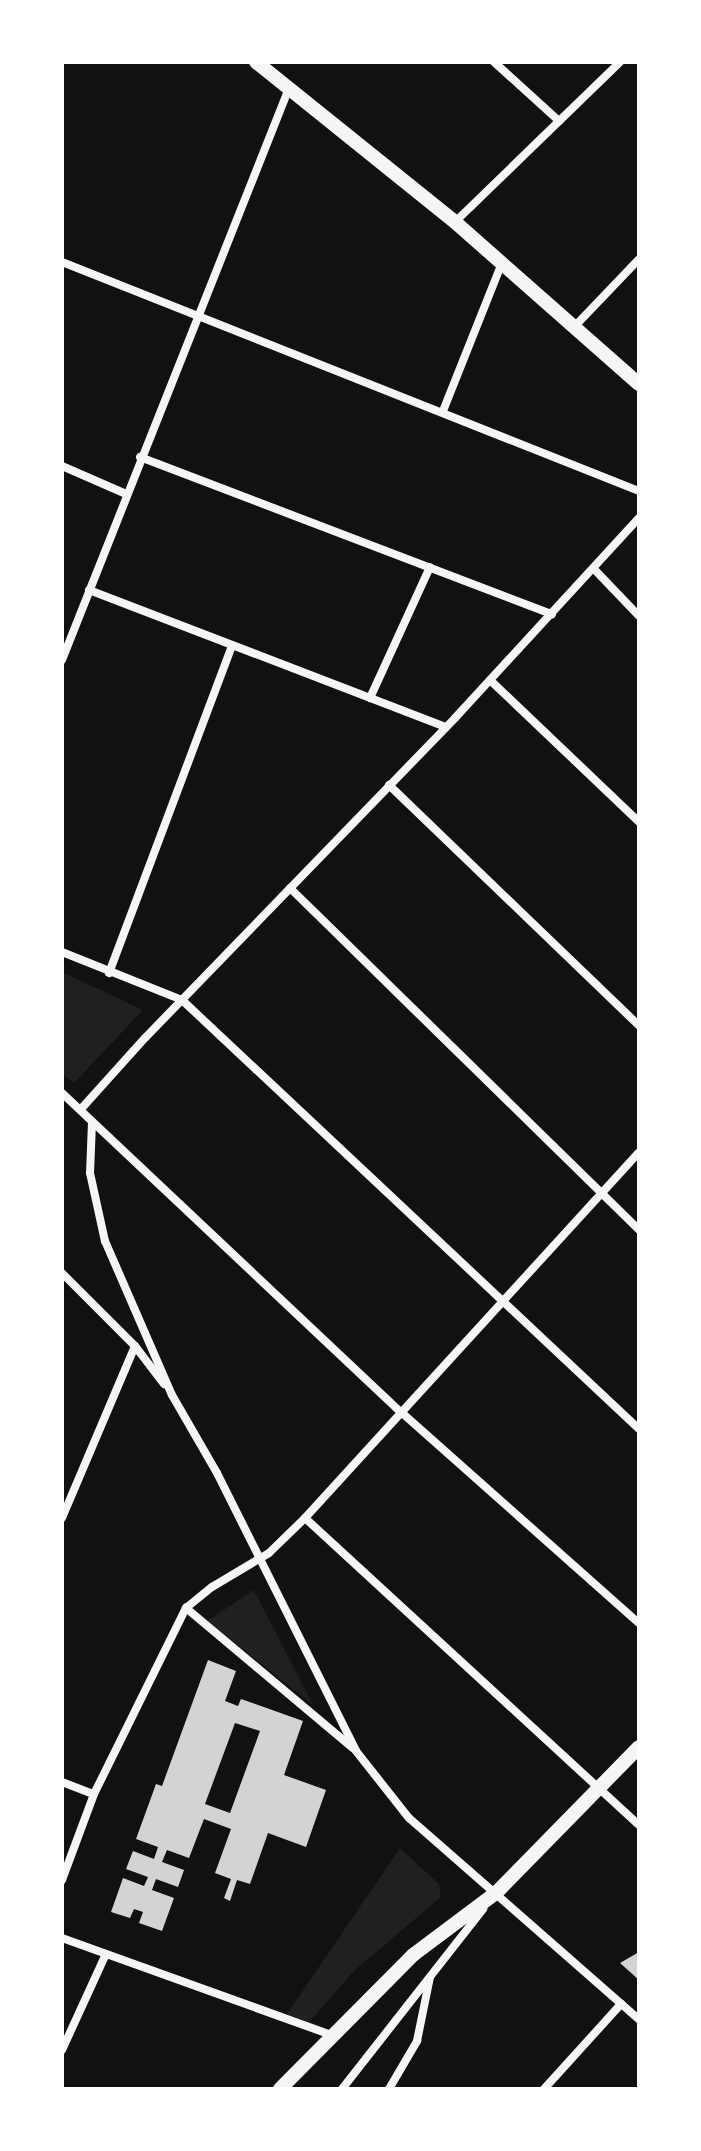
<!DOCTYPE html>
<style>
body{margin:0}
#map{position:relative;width:701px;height:2151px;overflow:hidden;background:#111;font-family:Jost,sans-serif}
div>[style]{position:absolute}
.green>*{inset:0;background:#202020}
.building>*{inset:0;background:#d3d3d3}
.minor>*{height:8px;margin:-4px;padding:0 4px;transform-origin:4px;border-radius:4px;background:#f5f5f5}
.tertiary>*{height:14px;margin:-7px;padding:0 7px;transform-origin:7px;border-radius:7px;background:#f5f5f5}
span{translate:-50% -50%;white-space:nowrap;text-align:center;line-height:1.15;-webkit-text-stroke:8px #fff;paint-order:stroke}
.frame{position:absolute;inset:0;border:64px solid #fff;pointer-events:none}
</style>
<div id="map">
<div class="green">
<div style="clip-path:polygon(62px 972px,143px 1010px,74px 1083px,62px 1074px)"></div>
<div style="clip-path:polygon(254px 1590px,313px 1705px,207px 1621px)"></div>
<div style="clip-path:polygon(400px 1848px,439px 1884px,441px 1897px,355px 1970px,309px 2022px,287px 2014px)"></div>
</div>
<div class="building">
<div style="clip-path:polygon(evenodd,208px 1660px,236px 1671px,225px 1701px,238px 1706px,241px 1699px,303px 1721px,284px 1775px,326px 1790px,306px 1847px,268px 1833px,250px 1884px,237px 1880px,230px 1901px,224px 1898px,231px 1879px,215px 1873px,231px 1829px,204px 1819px,189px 1858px,167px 1850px,162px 1862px,184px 1870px,178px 1887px,156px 1879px,152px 1890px,174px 1898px,162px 1931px,139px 1923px,143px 1912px,134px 1909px,130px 1918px,111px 1912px,123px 1878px,144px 1886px,148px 1877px,126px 1869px,133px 1851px,154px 1859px,158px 1847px,136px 1839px,156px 1784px,162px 1786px,208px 1660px,235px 1723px,260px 1731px,230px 1813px,205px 1804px,235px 1723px)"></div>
<div style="clip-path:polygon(639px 1952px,639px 1980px,620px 1963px)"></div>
</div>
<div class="minor">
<div style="left:494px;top:62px;width:88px;rotate:42.2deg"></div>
<div style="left:455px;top:222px;width:230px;rotate:-44.1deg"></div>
<div style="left:62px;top:262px;width:621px;rotate:21.65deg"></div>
<div style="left:576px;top:325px;width:91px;rotate:-46.3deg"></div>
<div style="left:443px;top:411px;width:157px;rotate:-68.3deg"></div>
<div style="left:140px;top:457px;width:441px;rotate:20.9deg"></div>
<div style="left:62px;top:466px;width:70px;rotate:23.6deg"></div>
<div style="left:594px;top:569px;width:65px;rotate:46.2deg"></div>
<div style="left:89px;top:590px;width:382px;rotate:21deg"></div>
<div style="left:62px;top:660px;width:615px;rotate:-68.35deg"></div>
<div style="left:490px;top:680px;width:206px;rotate:43.6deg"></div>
<div style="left:370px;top:698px;width:144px;rotate:-65.4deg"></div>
<div style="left:389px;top:785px;width:347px;rotate:43.9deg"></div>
<div style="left:290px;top:888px;width:489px;rotate:44.4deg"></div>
<div style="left:62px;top:952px;width:129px;rotate:21.8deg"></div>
<div style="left:182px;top:1000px;width:627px;rotate:43.19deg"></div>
<div style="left:109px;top:973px;width:350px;rotate:-69.4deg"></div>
<div style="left:62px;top:1093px;width:465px;rotate:43.3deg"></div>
<div style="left:401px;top:1412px;width:318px;rotate:41.6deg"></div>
<div style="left:81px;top:1109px;width:96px;rotate:-48deg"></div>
<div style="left:145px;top:1038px;width:446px;rotate:-45.9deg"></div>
<div style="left:455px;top:718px;width:272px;rotate:-47.4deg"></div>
<div style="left:92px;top:1122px;width:51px;rotate:92.2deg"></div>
<div style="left:90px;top:1173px;width:70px;rotate:77.6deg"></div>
<div style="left:105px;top:1241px;width:168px;rotate:66.5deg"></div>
<div style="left:172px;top:1395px;width:90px;rotate:60deg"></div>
<div style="left:217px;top:1473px;width:311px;rotate:63.4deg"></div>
<div style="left:356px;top:1751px;width:85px;rotate:51.7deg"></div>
<div style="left:409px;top:1818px;width:305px;rotate:41.2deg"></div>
<div style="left:62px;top:1273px;width:103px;rotate:45deg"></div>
<div style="left:135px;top:1346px;width:48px;rotate:52.7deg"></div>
<div style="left:62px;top:1518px;width:187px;rotate:-67deg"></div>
<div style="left:305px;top:1518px;width:454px;rotate:42.6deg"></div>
<div style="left:186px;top:1608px;width:218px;rotate:40deg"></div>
<div style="left:62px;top:1782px;width:34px;rotate:21deg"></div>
<div style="left:62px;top:1880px;width:92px;rotate:-69.6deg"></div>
<div style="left:94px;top:1794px;width:208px;rotate:-63.7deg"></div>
<div style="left:186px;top:1608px;width:33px;rotate:-39deg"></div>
<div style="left:212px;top:1587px;width:66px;rotate:-30.8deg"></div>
<div style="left:269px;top:1553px;width:50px;rotate:-44.2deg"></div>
<div style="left:305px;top:1518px;width:495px;rotate:-47.6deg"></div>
<div style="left:62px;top:1938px;width:287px;rotate:19.8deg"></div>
<div style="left:62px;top:2050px;width:103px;rotate:-65.4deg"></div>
<div style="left:342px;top:2089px;width:229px;rotate:-51.9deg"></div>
<div style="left:389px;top:2089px;width:56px;rotate:-59.7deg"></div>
<div style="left:417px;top:2041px;width:65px;rotate:-78.5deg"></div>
<div style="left:544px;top:2089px;width:115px;rotate:-47.8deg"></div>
</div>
<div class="tertiary">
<div style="left:256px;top:62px;width:255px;rotate:38.8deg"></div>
<div style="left:455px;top:222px;width:245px;rotate:41.4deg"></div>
<div style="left:280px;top:2089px;width:189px;rotate:-45.2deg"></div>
<div style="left:413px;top:1955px;width:104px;rotate:-36.8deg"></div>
<div style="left:496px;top:1893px;width:204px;rotate:-45.6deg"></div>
</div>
<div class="frame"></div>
</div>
